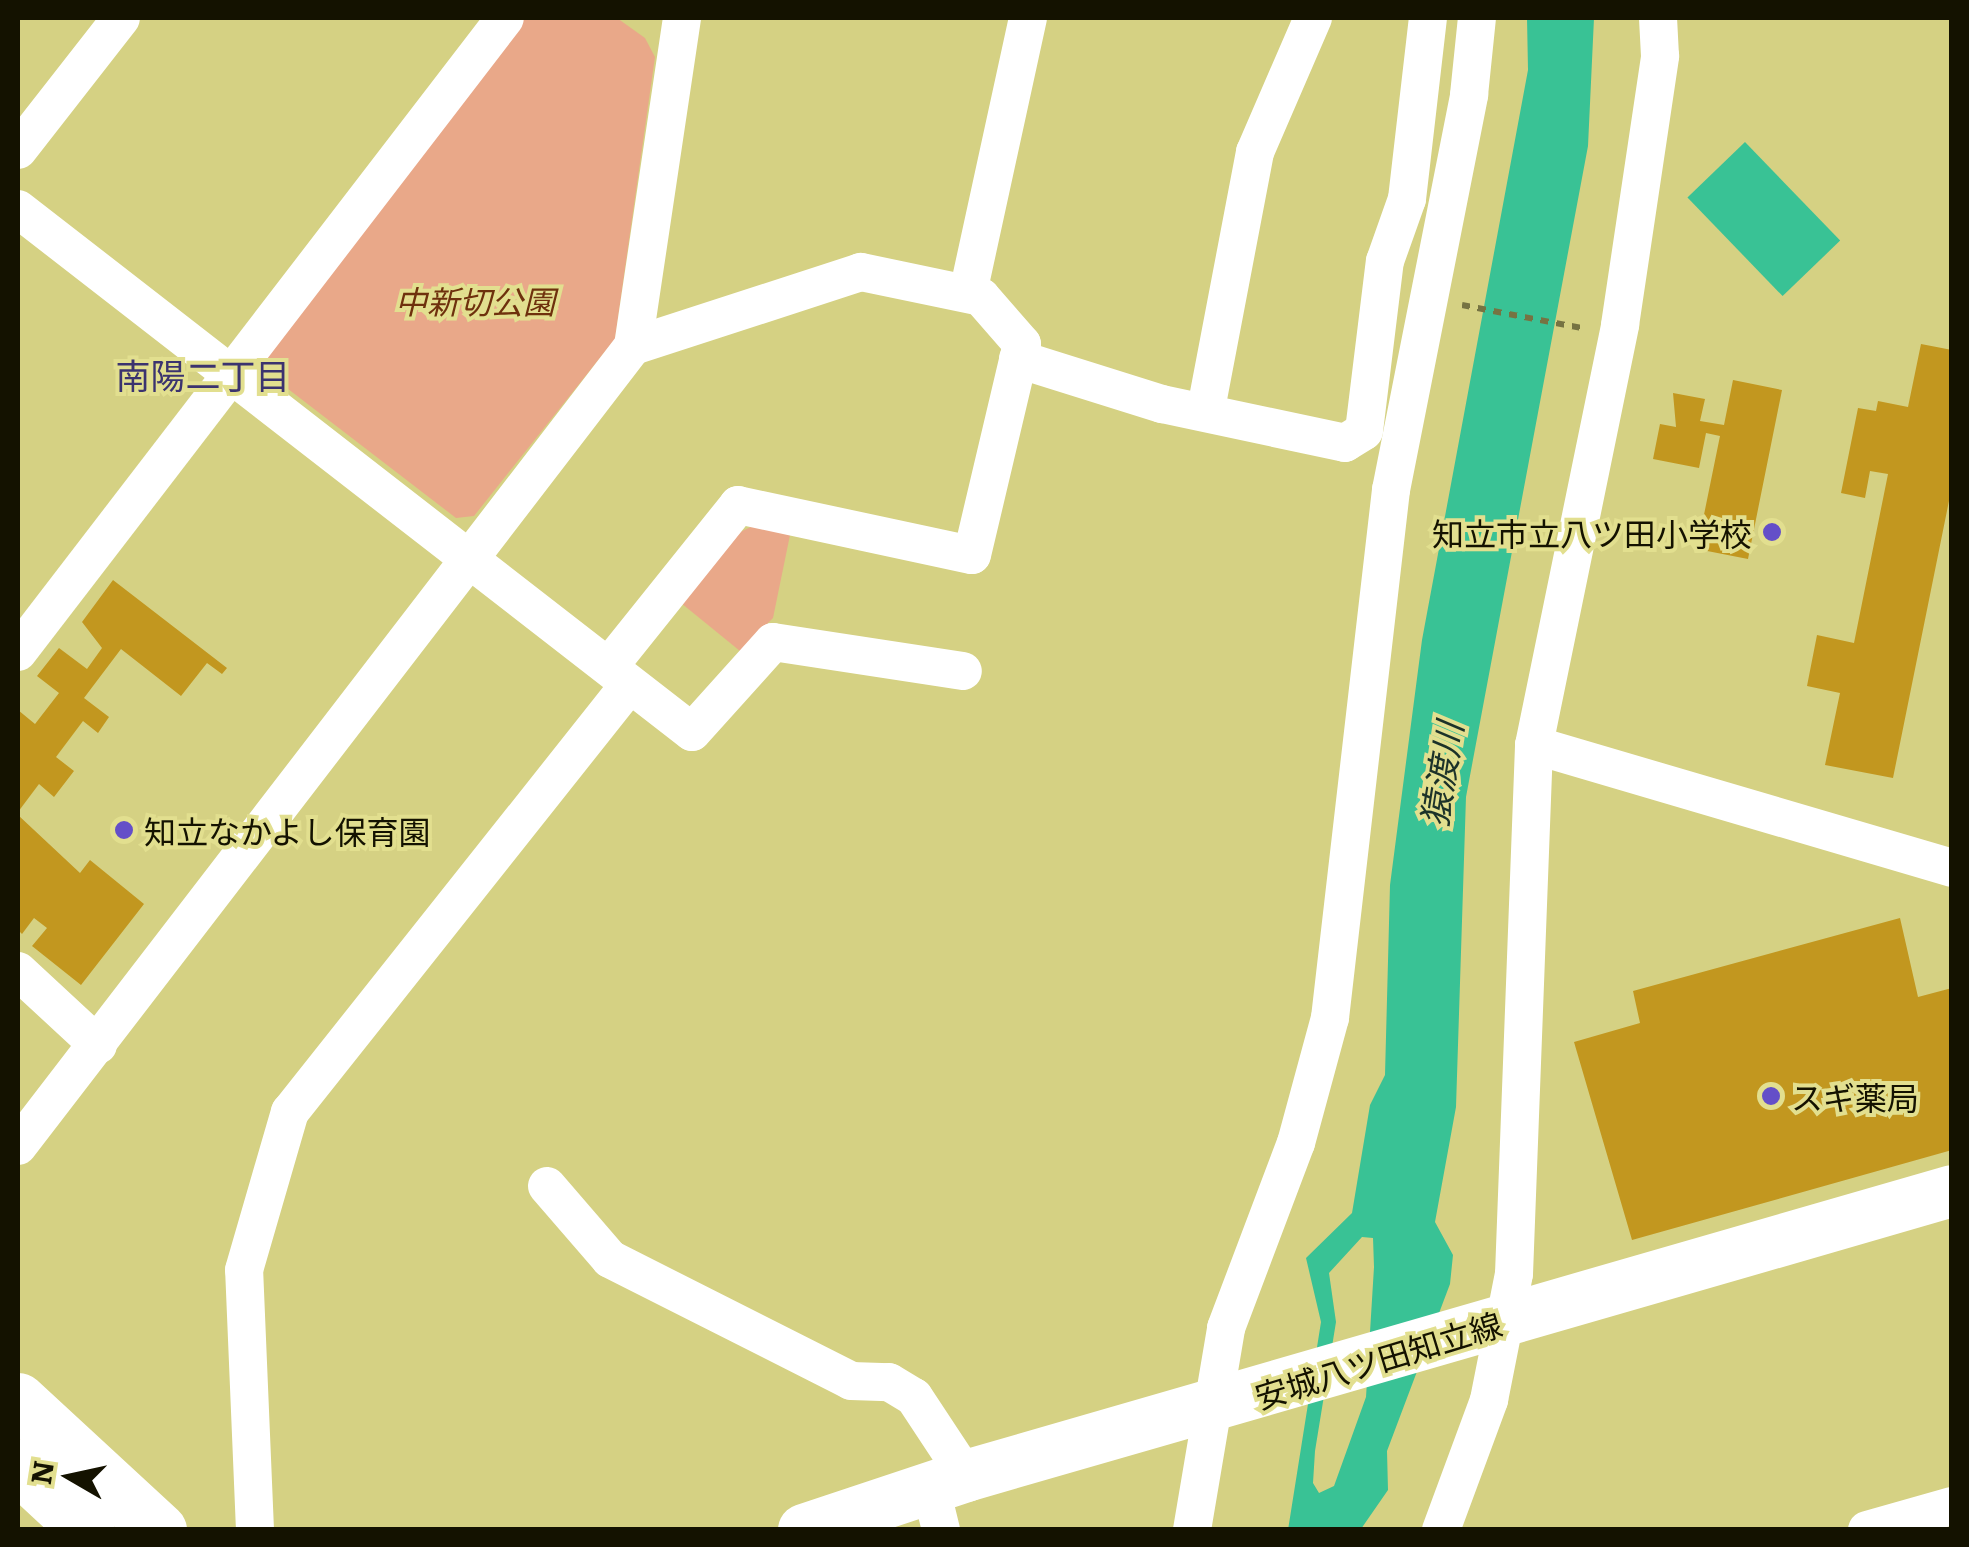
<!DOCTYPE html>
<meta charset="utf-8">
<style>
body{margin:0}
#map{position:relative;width:1969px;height:1547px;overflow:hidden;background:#d5d183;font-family:Literata,"Noto Sans JP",serif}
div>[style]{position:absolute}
.green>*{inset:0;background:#e9a889}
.water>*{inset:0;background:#39c295;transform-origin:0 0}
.building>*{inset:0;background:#c2971f}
.path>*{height:6px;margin-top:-3px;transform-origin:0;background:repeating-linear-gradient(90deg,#767342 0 8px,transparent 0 16px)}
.street>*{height:38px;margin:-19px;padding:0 19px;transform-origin:19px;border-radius:19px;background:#fff}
.secondary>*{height:52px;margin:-26px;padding:0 26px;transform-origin:26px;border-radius:26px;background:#fff}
.highway>*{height:55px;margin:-27.5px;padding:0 27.5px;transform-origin:27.5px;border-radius:27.5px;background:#fff}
.dots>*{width:28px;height:28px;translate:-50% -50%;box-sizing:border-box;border:5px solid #e2df8f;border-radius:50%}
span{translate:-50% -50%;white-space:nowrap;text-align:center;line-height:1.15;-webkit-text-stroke:8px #e2df8f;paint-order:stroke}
.park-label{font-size:32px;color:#6e310d;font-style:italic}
.poi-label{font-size:32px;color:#141200}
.right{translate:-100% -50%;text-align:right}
.left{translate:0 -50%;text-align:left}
.street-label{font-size:32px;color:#141200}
.neighbourhood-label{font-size:35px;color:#3b336f}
.water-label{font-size:35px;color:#1c3229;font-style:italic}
.frame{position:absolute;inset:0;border:20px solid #141200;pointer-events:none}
.north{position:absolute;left:20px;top:1427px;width:100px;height:100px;-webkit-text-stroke:8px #e2df8f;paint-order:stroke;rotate:279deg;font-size:28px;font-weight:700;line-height:40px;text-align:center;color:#141200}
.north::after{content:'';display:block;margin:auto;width:35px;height:45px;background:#141200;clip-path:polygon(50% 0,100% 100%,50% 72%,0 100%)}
</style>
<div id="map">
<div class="green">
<div style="clip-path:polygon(523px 18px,617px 18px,645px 38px,655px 57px,615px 339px,474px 516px,456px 518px,266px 372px,266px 354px)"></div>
<div style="clip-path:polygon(753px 526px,790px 535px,773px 618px,740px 651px,681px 603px,736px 534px)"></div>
</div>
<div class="water">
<div style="clip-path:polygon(evenodd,1527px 18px,1594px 18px,1588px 146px,1466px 797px,1456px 1107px,1435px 1222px,1453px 1255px,1450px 1284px,1387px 1451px,1388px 1490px,1361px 1529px,1288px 1530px,1321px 1322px,1306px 1258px,1352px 1213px,1370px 1105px,1385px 1075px,1390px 885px,1422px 640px,1528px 70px,1527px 18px,1362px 1237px,1373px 1238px,1374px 1267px,1366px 1397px,1334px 1486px,1319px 1493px,1313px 1483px,1315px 1451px,1336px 1322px,1329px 1273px,1362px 1237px)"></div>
<div style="left:1745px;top:142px;width:137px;height:80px;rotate:46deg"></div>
</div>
<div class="building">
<div style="clip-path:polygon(1921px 344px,1952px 350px,1952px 486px,1893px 778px,1825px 765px,1840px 693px,1807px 686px,1817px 635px,1854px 643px,1888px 474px,1870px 471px,1865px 498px,1841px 493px,1858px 408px,1876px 411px,1878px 401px,1908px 407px)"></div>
<div style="clip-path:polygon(1733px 380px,1782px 390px,1748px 559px,1697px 549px,1720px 436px,1706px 433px,1699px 468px,1653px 459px,1660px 424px,1676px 427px,1673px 393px,1705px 399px,1700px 421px,1724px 425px)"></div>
<div style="clip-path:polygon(113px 580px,227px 668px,222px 674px,207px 663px,181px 696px,121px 649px,84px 698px,109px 717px,98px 733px,83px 721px,56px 757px,74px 771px,54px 797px,39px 784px,18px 812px,18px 710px,35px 724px,59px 693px,37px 676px,59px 648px,87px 669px,102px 648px,82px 622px)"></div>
<div style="clip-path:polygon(18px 815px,80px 873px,90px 860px,144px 904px,81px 985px,32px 946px,47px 928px,34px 918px,22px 934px,18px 930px)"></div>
<div style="clip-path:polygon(1900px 918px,1918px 997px,1952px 988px,1952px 1150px,1632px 1240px,1574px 1042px,1640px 1023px,1633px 991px)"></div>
</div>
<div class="path">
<div style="left:1462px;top:305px;width:122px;rotate:10.9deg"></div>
</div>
<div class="street">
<div style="left:18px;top:150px;width:167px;rotate:-52deg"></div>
<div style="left:18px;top:209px;width:853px;rotate:37.81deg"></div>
<div style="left:692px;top:732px;width:121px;rotate:-48deg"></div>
<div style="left:773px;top:642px;width:192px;rotate:8.7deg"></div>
<div style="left:968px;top:293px;width:281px;rotate:-77.7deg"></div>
<div style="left:1018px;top:359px;width:151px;rotate:17.4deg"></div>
<div style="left:1162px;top:404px;width:187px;rotate:12deg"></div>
<div style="left:1345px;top:443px;width:22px;rotate:-32deg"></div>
<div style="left:1364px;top:431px;width:171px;rotate:-83deg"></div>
<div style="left:1385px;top:261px;width:66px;rotate:-70.5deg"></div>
<div style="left:1407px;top:199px;width:182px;rotate:-83.4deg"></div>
<div style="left:1206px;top:409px;width:262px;rotate:-79.2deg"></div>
<div style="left:1255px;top:152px;width:146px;rotate:-66.6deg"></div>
<div style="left:18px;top:652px;width:799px;rotate:-52.47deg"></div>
<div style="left:610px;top:665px;width:205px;rotate:-51.3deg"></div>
<div style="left:738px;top:505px;width:239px;rotate:12.1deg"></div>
<div style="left:972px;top:555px;width:217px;rotate:-76.7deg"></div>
<div style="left:1022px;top:344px;width:62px;rotate:-131.1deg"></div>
<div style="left:981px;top:297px;width:123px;rotate:-168.2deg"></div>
<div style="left:861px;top:272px;width:240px;rotate:162deg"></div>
<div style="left:1534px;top:745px;width:436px;rotate:16.4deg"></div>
<div style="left:18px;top:971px;width:109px;rotate:42.8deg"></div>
<div style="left:18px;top:1146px;width:1009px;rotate:-52.45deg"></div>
<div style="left:633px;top:346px;width:332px;rotate:-81.5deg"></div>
<div style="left:547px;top:1186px;width:96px;rotate:49.2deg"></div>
<div style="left:610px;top:1259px;width:270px;rotate:26.8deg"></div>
<div style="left:851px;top:1381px;width:38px;rotate:2deg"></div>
<div style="left:889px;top:1382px;width:29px;rotate:31deg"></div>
<div style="left:914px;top:1397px;width:95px;rotate:56.6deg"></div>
<div style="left:931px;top:1489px;width:42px;rotate:76.3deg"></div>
<div style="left:255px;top:1530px;width:260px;rotate:-92.4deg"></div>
<div style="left:244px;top:1270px;width:165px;rotate:-73.8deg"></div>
<div style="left:290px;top:1112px;width:545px;rotate:-51.55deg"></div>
<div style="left:1192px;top:1530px;width:205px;rotate:-80.4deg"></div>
<div style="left:1226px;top:1328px;width:198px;rotate:-69.3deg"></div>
<div style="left:1296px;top:1143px;width:130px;rotate:-74.8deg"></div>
<div style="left:1330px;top:1018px;width:532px;rotate:-83.41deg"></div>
<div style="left:1391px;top:490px;width:403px;rotate:-78.8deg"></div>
<div style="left:1469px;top:95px;width:77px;rotate:-84.1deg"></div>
<div style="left:1441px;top:1530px;width:139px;rotate:-69.7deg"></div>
<div style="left:1489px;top:1400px;width:128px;rotate:-78.8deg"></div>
<div style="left:1514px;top:1274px;width:529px;rotate:-87.83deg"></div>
<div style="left:1534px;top:745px;width:429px;rotate:-78.4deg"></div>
<div style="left:1620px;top:325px;width:272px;rotate:-81.5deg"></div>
<div style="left:1660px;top:56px;width:38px;rotate:-93deg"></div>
<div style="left:1867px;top:1530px;width:88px;rotate:-15.8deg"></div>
</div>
<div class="secondary">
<div style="left:804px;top:1530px;width:171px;rotate:-18.4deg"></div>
<div style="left:966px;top:1476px;width:1026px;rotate:-16.12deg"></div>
</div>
<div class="highway">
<div style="left:18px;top:1400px;width:192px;rotate:42.7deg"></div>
<div style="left:18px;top:1466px;width:94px;rotate:42.8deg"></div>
</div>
<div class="dots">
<div style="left:1772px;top:532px;background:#644fc8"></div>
<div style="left:124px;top:830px;background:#644fc8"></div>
<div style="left:1771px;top:1096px;background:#644fc8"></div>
</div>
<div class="park-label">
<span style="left:475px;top:300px">中新切公園</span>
</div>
<div class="poi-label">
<span class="right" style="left:1752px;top:532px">知立市立八ツ田小学校</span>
<span class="left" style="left:144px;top:830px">知立なかよし保育園</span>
<span class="left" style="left:1791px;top:1096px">スギ薬局</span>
</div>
<div class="street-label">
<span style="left:1378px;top:1359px;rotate:-17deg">安城八ツ田知立線</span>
</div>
<div class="neighbourhood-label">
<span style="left:203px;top:374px">南陽二丁目</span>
</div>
<div class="water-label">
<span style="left:1440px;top:774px;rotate:-81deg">猿渡川</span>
</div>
<div class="frame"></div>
<div class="north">N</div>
</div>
